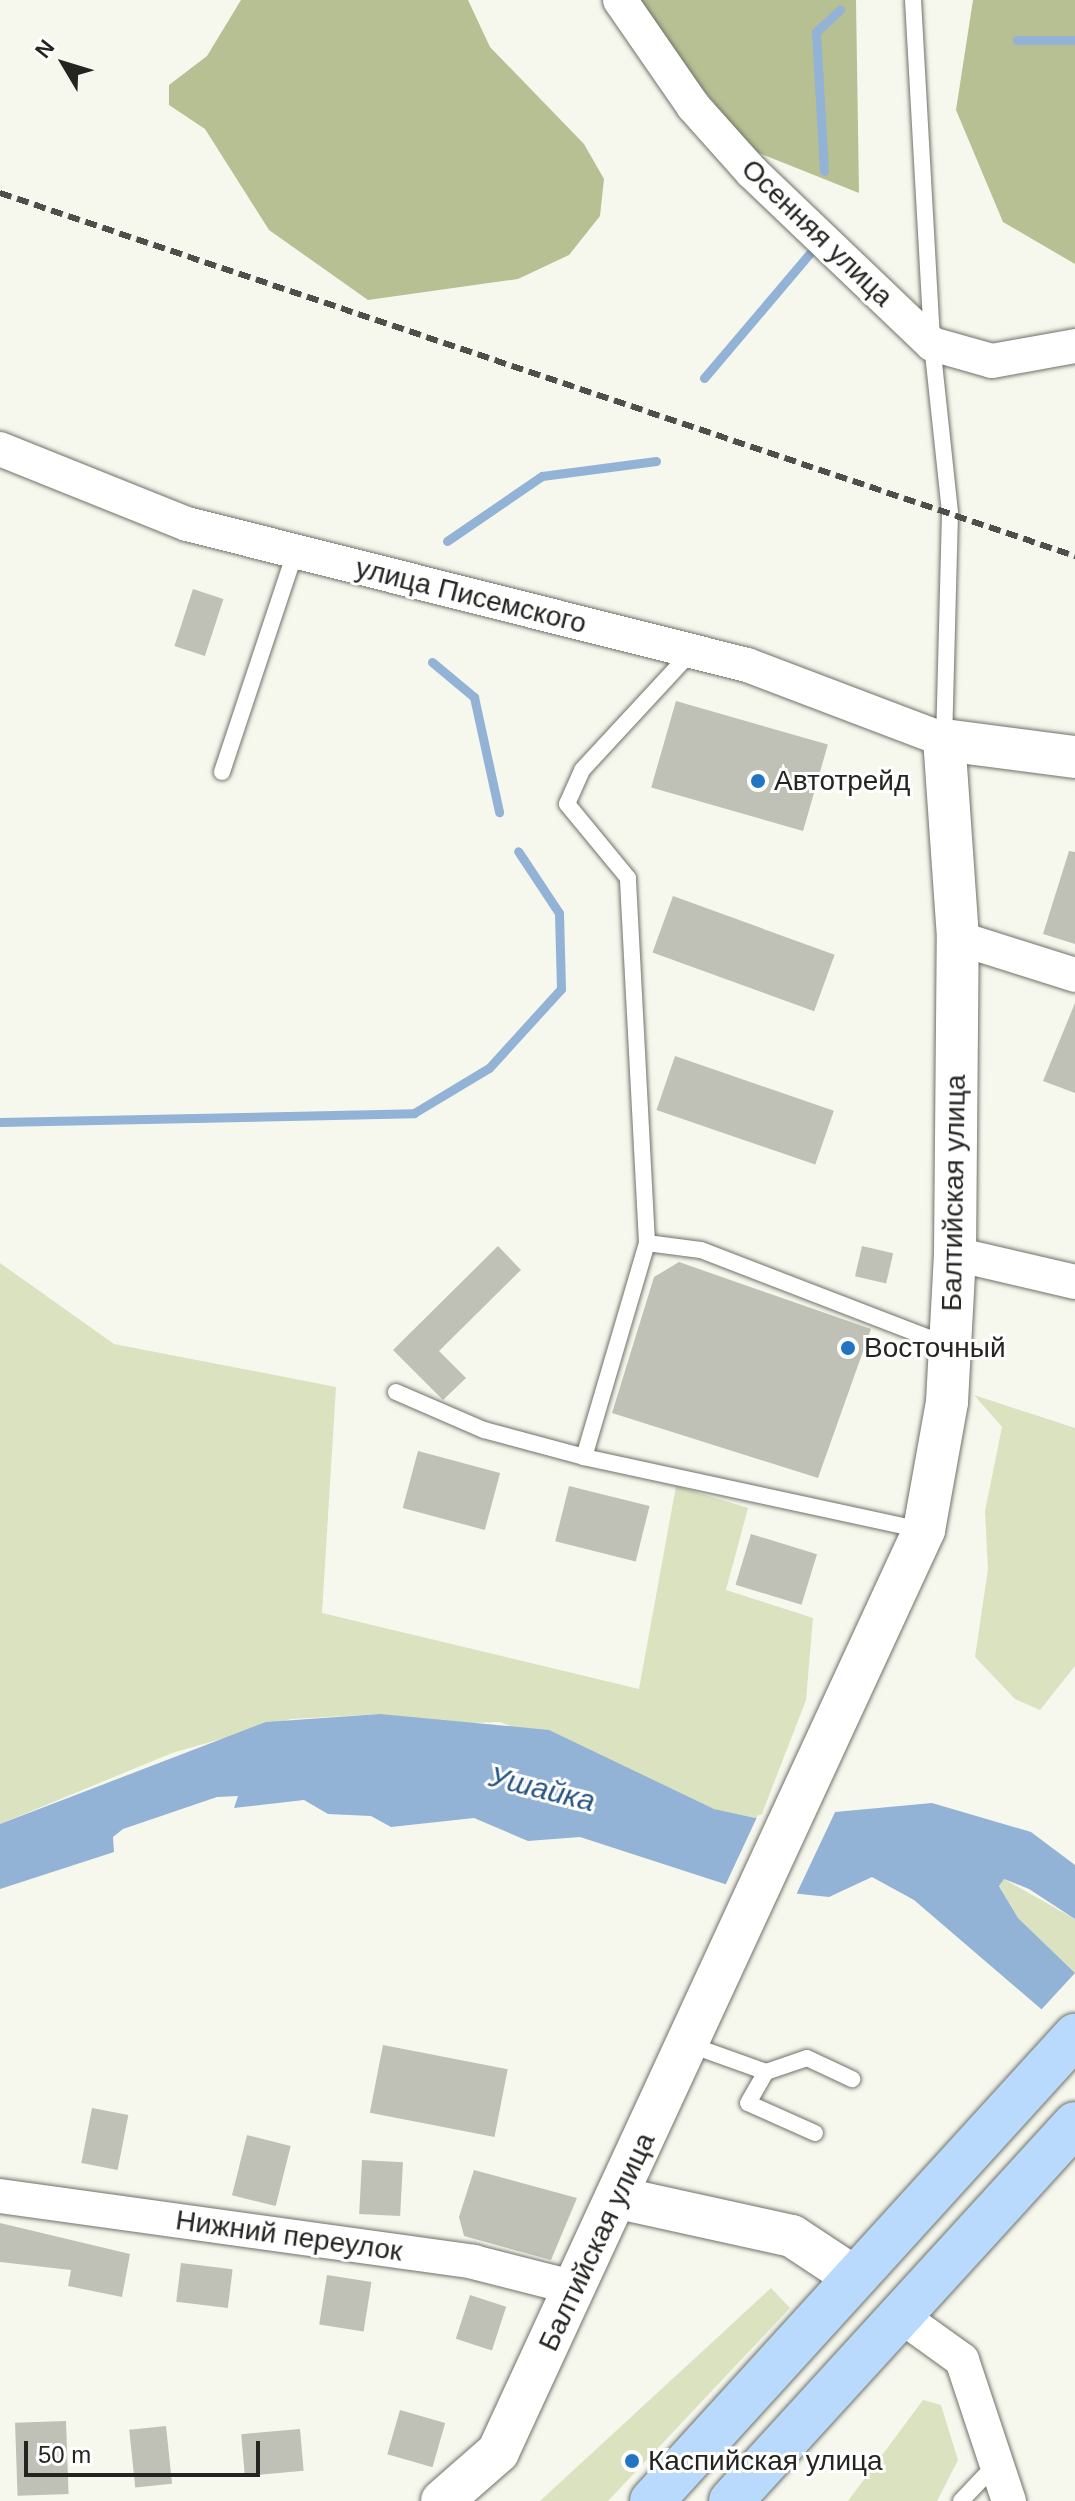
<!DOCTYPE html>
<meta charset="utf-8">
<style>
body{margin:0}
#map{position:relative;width:1075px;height:2501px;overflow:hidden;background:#f6f8ee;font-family:Helvetica,sans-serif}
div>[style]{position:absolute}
.green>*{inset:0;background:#dae2c0}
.forest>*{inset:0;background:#b6c093}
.water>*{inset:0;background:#92b2d6}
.pier>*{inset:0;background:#f6f8ee}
.stream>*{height:9px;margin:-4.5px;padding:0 4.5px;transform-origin:4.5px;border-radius:4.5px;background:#92b2d6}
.building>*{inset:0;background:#bfc1b7;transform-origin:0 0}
.roads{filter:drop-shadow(0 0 2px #707269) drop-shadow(0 0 2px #707269)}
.service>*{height:16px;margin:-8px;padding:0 8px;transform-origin:8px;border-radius:8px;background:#fff}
.minor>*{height:34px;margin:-17px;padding:0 17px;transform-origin:17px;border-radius:17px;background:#fff}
.tertiary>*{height:42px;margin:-21px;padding:0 21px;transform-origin:21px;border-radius:21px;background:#fff}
.primary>*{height:44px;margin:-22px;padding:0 22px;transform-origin:22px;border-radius:22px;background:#b9d9fd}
.rail>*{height:6px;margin-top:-3px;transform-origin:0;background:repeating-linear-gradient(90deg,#4e4f4a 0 12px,transparent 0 18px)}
.dots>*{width:22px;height:22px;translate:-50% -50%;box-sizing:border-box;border:4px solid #fff;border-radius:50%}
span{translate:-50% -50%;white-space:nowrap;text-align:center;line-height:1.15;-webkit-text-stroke:6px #fff;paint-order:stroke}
.street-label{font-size:28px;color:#242521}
.poi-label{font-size:28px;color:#242521}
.left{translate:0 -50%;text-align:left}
.water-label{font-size:30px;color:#265382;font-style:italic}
.north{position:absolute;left:24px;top:24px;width:80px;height:80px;-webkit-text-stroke:6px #fff;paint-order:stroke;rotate:308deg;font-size:22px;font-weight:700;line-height:32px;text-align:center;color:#242521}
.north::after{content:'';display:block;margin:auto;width:28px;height:36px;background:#242521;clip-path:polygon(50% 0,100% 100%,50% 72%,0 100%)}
.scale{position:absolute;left:24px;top:2441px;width:236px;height:36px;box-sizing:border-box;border:4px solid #242521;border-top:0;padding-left:10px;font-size:24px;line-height:28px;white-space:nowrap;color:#242521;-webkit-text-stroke:6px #fff;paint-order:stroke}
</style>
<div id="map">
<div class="green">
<div style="clip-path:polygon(0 1263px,114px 1344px,336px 1387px,322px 1613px,639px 1689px,676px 1486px,748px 1508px,726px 1590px,813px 1618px,806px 1700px,760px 1819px,714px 1809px,500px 1722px,438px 1724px,380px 1714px,291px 1719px,172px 1753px,0 1824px)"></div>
<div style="clip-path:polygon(974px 1395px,1075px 1428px,1075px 1666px,1040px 1710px,1015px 1699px,975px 1657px,988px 1569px,985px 1511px,1002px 1427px)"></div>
<div style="clip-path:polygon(1004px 1879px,1075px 1919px,1075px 1973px,1018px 1918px,999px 1885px)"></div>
<div style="clip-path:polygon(771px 2288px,790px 2308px,608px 2501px,540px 2501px)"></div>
<div style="clip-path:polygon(923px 2400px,941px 2405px,958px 2460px,937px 2501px,848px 2501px)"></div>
</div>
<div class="forest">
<div style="clip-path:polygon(241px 0,468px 0,490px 47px,584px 144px,604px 179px,600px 216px,569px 255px,518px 279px,368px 300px,269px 230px,205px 129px,169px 105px,169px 85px,207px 56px)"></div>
<div style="clip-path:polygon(640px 0,856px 0,859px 193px,754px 151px,658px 35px)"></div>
<div style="clip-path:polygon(973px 0,1075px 0,1075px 264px,1003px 222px,956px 110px)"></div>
</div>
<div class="water">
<div style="clip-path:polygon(380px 1714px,549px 1730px,714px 1809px,760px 1819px,932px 1803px,1031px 1832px,1075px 1865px,1075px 1919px,1029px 1889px,1004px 1879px,999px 1886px,1018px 1918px,1075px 1973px,1075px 2038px,914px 1900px,872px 1877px,829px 1897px,734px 1887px,580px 1837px,528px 1841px,474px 1818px,391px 1827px,371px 1816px,328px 1814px,304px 1800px,234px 1808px,238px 1796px,217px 1797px,123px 1829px,113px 1837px,114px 1852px,0 1889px,0 1824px,266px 1722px)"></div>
</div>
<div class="pier">
<div style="clip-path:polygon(837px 1808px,795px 1897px,724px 1888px,758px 1815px)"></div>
<div style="clip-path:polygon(1075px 1973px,1075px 2042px,1040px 2011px)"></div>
</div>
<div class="stream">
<div style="left:1017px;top:40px;width:58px"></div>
<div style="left:824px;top:171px;width:139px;rotate:-93.3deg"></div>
<div style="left:816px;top:32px;width:33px;rotate:-43deg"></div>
<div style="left:704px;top:378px;width:164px;rotate:-49.7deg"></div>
<div style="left:447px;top:541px;width:115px;rotate:-34.4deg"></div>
<div style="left:542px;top:476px;width:115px;rotate:-7.5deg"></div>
<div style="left:432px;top:662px;width:55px;rotate:39.8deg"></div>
<div style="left:474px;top:697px;width:118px;rotate:77.7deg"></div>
<div style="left:0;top:1122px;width:414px;rotate:-1.2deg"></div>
<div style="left:414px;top:1113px;width:87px;rotate:-31deg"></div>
<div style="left:489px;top:1068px;width:107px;rotate:-47.7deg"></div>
<div style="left:561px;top:989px;width:76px;rotate:-91.5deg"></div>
<div style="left:559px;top:913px;width:74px;rotate:-123.5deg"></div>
</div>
<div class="building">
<div style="left:193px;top:589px;width:32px;height:60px;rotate:18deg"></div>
<div style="left:676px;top:701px;width:158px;height:90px;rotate:16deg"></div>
<div style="clip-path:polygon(1069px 851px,1075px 852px,1075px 944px,1043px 934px)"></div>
<div style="left:673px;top:896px;width:172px;height:60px;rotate:20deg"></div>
<div style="clip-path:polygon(1075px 1003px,1075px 1093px,1043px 1081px)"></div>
<div style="left:675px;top:1056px;width:168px;height:57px;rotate:19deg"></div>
<div style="clip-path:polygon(498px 1246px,521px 1270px,439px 1351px,466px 1378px,443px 1400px,393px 1350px)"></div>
<div style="left:862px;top:1246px;width:32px;height:31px;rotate:13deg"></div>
<div style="clip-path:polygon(679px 1262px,871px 1329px,818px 1478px,612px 1413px,654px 1277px)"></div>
<div style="left:418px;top:1451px;width:85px;height:59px;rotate:15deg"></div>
<div style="left:569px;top:1486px;width:83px;height:57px;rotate:14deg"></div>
<div style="left:751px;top:1534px;width:69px;height:53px;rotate:17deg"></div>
<div style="left:383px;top:2045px;width:127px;height:69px;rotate:11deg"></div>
<div style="left:92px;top:2108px;width:37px;height:56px;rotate:11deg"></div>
<div style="left:247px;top:2135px;width:45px;height:62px;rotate:14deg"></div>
<div style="left:362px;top:2160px;width:41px;height:54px;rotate:3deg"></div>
<div style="clip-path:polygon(474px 2170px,577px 2198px,551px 2260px,464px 2236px,459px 2217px)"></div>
<div style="clip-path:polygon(0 2223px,130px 2254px,122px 2297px,68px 2286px,71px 2270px,0 2262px)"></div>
<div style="left:181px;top:2263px;width:52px;height:39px;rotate:7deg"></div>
<div style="left:327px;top:2275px;width:45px;height:50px;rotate:9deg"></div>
<div style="left:470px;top:2295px;width:38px;height:46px;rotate:18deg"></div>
<div style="left:400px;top:2410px;width:47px;height:46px;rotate:16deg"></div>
<div style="left:66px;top:2421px;width:73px;height:51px;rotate:88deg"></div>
<div style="left:166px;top:2426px;width:58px;height:37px;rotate:84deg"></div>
<div style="left:300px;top:2429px;width:42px;height:59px;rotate:85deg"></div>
</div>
<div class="roads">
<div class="service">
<div style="left:913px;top:0;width:345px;rotate:86.8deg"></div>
<div style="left:932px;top:344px;width:170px;rotate:83.9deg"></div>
<div style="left:950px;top:513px;width:225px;rotate:91.5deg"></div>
<div style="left:222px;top:772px;width:231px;rotate:-71.6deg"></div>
<div style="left:647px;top:1243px;width:54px;rotate:7.4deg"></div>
<div style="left:701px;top:1250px;width:264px;rotate:21.1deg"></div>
<div style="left:396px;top:1392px;width:96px;rotate:23.4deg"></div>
<div style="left:484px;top:1430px;width:104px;rotate:15.1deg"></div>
<div style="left:584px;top:1457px;width:347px;rotate:12.2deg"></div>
<div style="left:584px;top:1457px;width:223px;rotate:-73.6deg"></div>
<div style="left:647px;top:1243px;width:365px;rotate:-93deg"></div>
<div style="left:628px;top:878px;width:96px;rotate:-129.5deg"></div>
<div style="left:567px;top:804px;width:37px;rotate:-66deg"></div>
<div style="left:582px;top:770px;width:163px;rotate:-47.2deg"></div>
<div style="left:688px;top:2044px;width:83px;rotate:19.7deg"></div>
<div style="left:815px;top:2133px;width:73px;rotate:-155.9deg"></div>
<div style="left:748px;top:2103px;width:36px;rotate:-60deg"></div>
<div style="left:766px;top:2072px;width:43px;rotate:-18.9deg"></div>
<div style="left:807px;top:2058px;width:50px;rotate:25deg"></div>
<div style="left:961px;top:2501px;width:51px;rotate:-46.6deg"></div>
</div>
<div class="minor">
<div style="left:620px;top:0;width:129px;rotate:55.4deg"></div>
<div style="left:693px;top:106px;width:89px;rotate:48.2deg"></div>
<div style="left:752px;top:172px;width:249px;rotate:43.7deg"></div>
<div style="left:932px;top:344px;width:62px;rotate:15.8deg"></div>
<div style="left:992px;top:361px;width:84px;rotate:-10.2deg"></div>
<div style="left:0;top:449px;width:201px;rotate:21.9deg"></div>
<div style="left:187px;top:524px;width:577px;rotate:14.13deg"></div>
<div style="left:747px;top:665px;width:211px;rotate:20.8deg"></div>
<div style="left:958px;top:938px;width:123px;rotate:17.5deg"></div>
<div style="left:955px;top:1254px;width:123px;rotate:13.1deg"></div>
<div style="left:0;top:2196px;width:478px;rotate:7.9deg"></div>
<div style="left:473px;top:2262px;width:106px;rotate:14.2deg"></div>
<div style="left:898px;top:2314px;width:79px;rotate:35.7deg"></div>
<div style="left:962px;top:2360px;width:149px;rotate:71.6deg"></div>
</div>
<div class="tertiary">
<div style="left:619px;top:2198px;width:177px;rotate:12.4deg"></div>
<div style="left:792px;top:2236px;width:74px;rotate:33.5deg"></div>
<div style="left:442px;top:2501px;width:74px;rotate:-41.2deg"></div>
<div style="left:498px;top:2452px;width:1016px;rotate:-65.2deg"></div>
<div style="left:924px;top:1530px;width:130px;rotate:-79.8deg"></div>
<div style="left:947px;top:1402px;width:148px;rotate:-86.9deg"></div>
<div style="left:955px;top:1254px;width:316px;rotate:-89.5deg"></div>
<div style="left:958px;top:938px;width:198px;rotate:-94deg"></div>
<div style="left:944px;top:740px;width:132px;rotate:7.4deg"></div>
</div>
<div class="primary">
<div style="left:652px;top:2501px;width:629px;rotate:-47.71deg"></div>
<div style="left:731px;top:2501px;width:510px;rotate:-47.62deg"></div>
</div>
</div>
<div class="rail">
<div style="left:0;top:193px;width:1135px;rotate:18.66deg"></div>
</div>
<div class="dots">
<div style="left:758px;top:781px;background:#2375c3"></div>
<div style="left:848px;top:1348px;background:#2375c3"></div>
<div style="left:632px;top:2461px;background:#2375c3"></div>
</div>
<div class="street-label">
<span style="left:817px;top:233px;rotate:44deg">Осенняя улица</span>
<span style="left:471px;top:596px;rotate:14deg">улица Писемского</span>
<span style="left:954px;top:1193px;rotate:-89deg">Балтийская улица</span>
<span style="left:289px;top:2236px;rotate:8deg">Нижний переулок</span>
<span style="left:597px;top:2242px;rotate:-65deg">Балтийская улица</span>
</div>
<div class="poi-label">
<span class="left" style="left:774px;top:781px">Автотрейд</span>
<span class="left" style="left:864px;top:1348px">Восточный</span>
<span class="left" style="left:648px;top:2461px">Каспийская улица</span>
</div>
<div class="water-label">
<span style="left:542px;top:1789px;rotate:14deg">Ушайка</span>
</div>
<div class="north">N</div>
<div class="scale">50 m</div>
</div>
